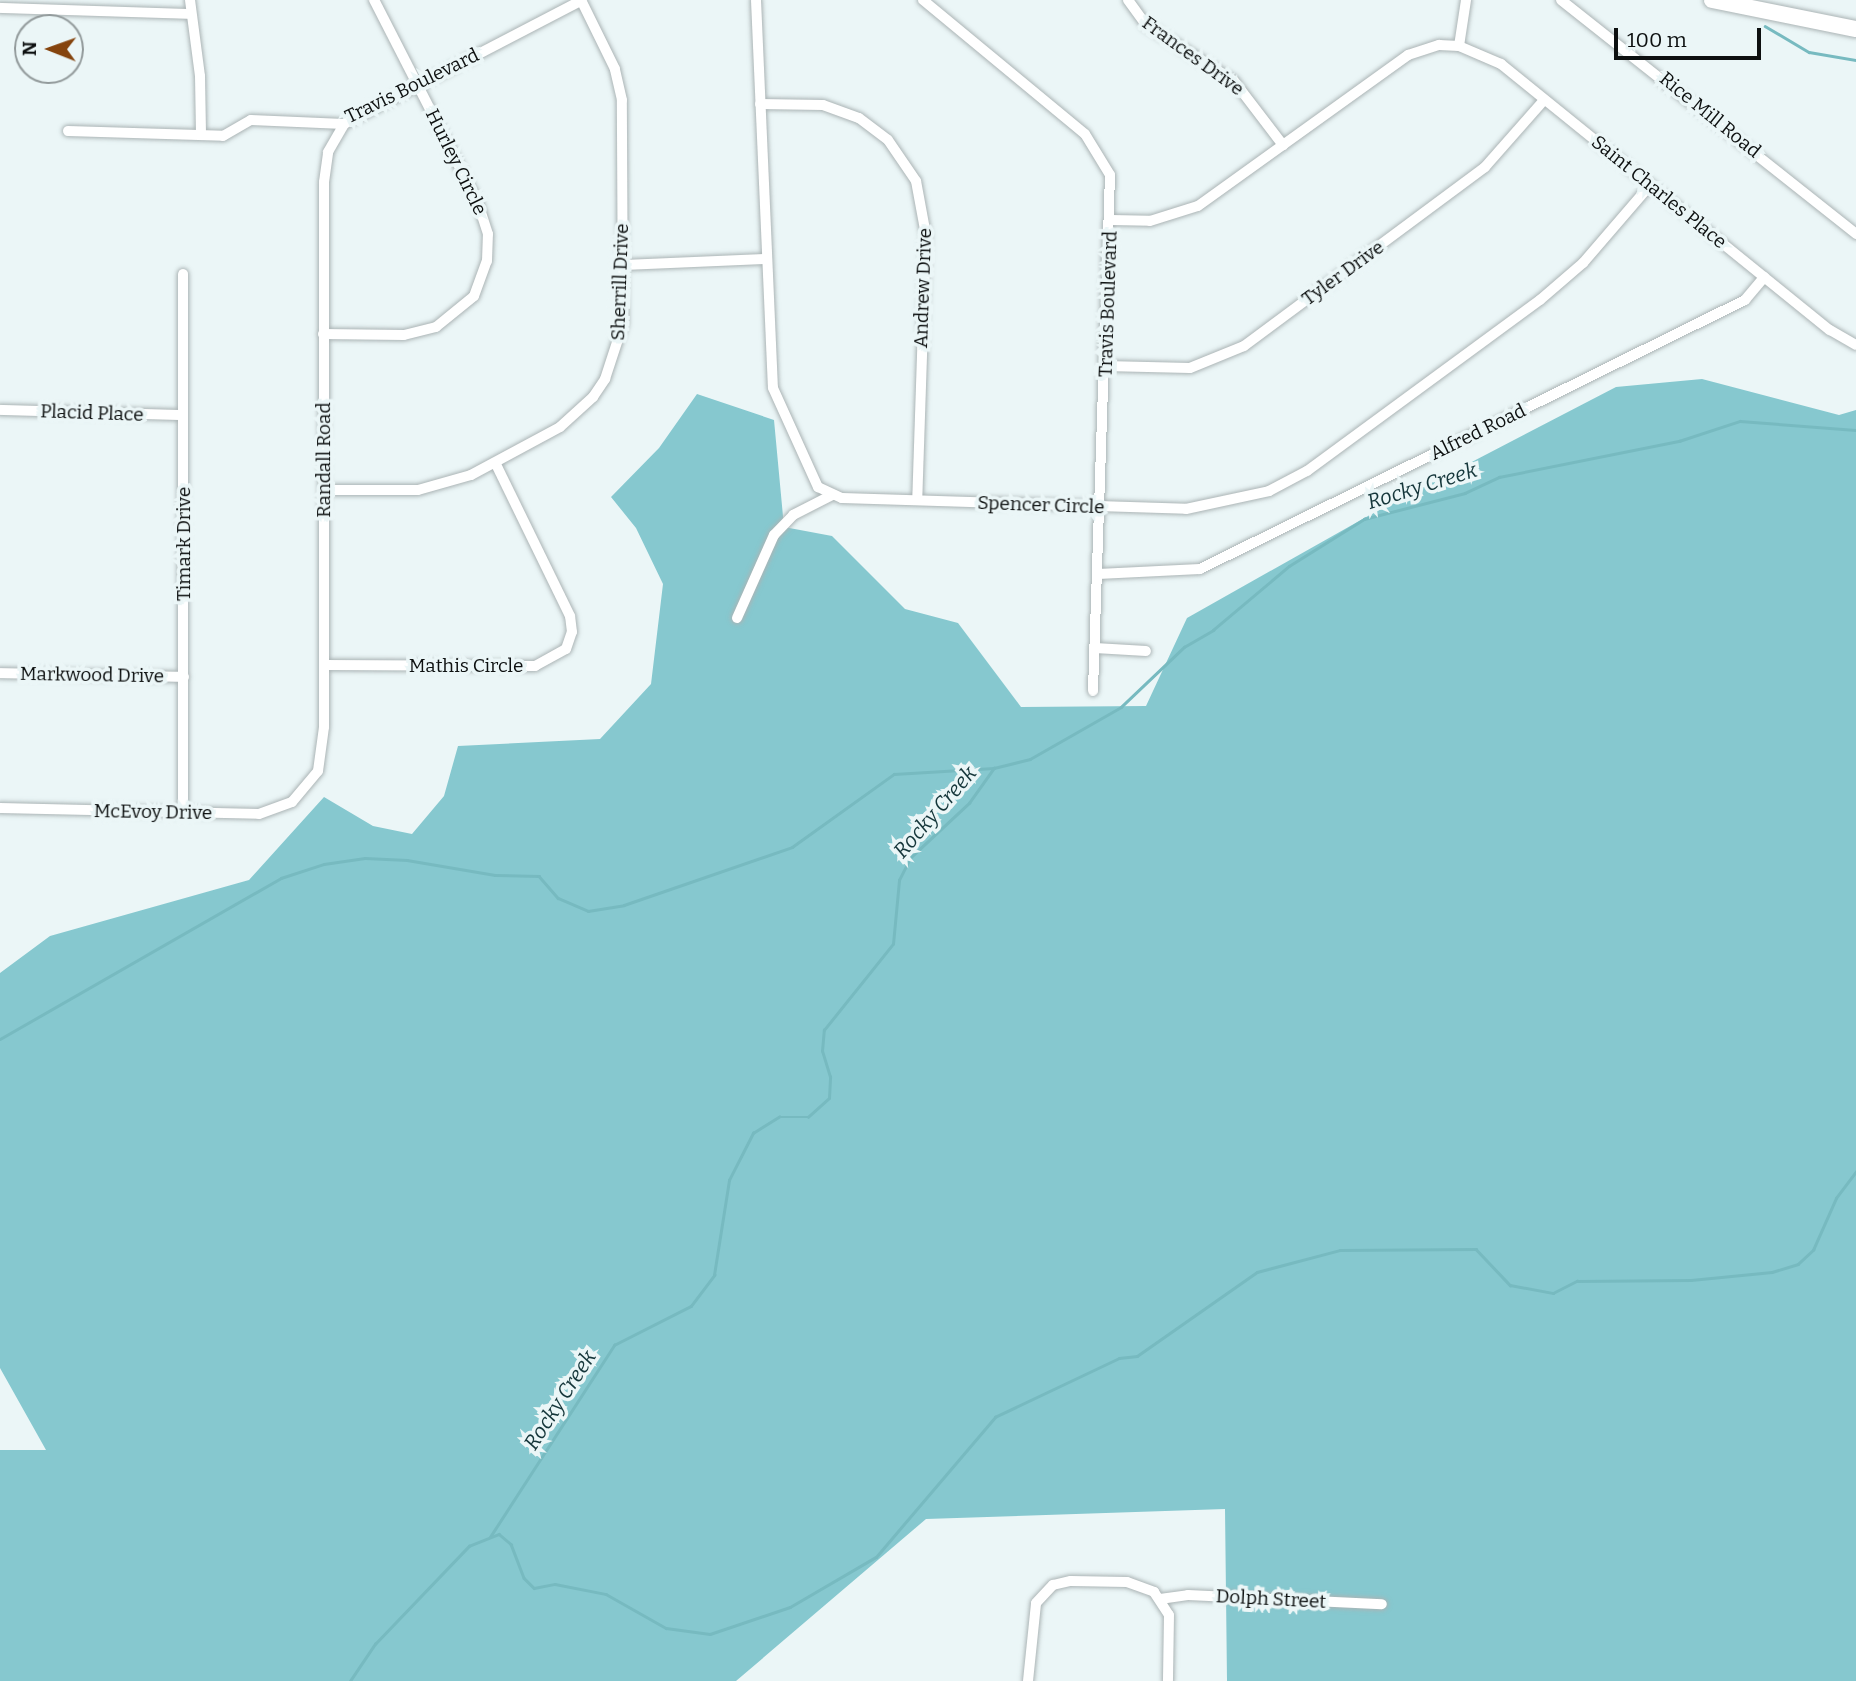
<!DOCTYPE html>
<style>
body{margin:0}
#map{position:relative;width:1856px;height:1681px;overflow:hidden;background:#ebf6f7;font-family:Bitter,serif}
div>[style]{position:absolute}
.forest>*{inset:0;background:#86c8cf}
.stream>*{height:2.5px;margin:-1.25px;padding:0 1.25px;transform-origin:1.25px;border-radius:1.25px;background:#77bac0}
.roads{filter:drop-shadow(0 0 2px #abb4b5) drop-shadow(0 0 2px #abb4b5)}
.minor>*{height:10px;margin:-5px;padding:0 5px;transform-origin:5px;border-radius:5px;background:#fff}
.primary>*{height:16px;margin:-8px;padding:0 8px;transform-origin:8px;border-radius:8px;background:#fff}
span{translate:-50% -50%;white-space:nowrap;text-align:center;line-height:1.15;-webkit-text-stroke:7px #ebf6f7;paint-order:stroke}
.street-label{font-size:19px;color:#0d1010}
.water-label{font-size:21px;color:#15363a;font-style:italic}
.north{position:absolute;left:14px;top:14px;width:70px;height:70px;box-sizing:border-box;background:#ebf6f7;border:2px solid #929a9b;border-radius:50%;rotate:271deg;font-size:19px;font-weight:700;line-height:28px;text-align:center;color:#0d1010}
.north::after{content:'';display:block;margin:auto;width:24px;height:32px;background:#85440e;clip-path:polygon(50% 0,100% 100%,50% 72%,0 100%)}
.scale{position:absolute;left:1614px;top:28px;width:147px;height:32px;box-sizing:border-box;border:4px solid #0d1010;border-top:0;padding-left:9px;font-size:21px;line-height:24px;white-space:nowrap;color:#0d1010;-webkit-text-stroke:5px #ebf6f7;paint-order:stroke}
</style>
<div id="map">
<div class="forest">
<div style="clip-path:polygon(1702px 379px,1839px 415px,1856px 410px,1856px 1681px,1227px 1681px,1225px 1509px,926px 1519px,736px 1681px,0 1681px,0 1450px,46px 1450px,0 1368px,0 973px,50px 936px,249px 880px,324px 797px,373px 826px,412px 834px,444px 796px,458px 746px,600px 739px,651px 684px,663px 584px,636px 528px,611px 497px,659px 448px,697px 394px,774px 420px,784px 527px,832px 536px,905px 609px,958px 623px,1021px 707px,1146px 706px,1187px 618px,1368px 516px,1616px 387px)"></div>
</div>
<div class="stream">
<div style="left:1765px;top:26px;width:51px;rotate:30.6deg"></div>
<div style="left:1809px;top:52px;width:48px;rotate:9.7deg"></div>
<div style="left:0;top:1039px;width:324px;rotate:-29.8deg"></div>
<div style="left:281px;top:878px;width:45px;rotate:-18deg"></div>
<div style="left:324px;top:864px;width:41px;rotate:-8.3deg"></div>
<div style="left:365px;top:858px;width:42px;rotate:2.7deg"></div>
<div style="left:407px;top:860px;width:89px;rotate:9.7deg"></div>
<div style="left:495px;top:875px;width:44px;rotate:1.3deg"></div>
<div style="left:539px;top:876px;width:29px;rotate:49deg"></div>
<div style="left:558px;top:898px;width:33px;rotate:23deg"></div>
<div style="left:588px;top:911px;width:36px;rotate:-9deg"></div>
<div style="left:624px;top:905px;width:178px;rotate:-19deg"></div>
<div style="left:792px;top:847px;width:125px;rotate:-35.6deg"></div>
<div style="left:894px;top:774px;width:100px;rotate:-3.4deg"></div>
<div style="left:994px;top:768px;width:37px;rotate:-14deg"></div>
<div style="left:1030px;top:759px;width:105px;rotate:-29.7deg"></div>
<div style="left:1121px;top:707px;width:87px;rotate:-43.6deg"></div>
<div style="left:1184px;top:647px;width:34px;rotate:-30deg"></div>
<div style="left:1213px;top:630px;width:99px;rotate:-40.1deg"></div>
<div style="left:1289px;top:566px;width:89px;rotate:-32.1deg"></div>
<div style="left:1364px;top:519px;width:104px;rotate:-14.4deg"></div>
<div style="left:1465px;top:493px;width:38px;rotate:-25deg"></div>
<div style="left:1499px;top:477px;width:184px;rotate:-11.3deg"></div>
<div style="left:1679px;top:441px;width:64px;rotate:-18.2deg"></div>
<div style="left:1740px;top:421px;width:116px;rotate:4.4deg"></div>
<div style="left:490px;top:1537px;width:229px;rotate:-57.1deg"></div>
<div style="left:614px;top:1345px;width:86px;rotate:-26.9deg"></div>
<div style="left:691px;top:1306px;width:39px;rotate:-53deg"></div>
<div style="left:714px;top:1275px;width:96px;rotate:-81deg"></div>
<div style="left:729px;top:1180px;width:53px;rotate:-62.9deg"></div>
<div style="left:753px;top:1133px;width:31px;rotate:-32deg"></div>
<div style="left:779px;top:1117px;width:29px"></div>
<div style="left:808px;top:1117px;width:28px;rotate:-42deg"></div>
<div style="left:829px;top:1098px;width:21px;rotate:-87deg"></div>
<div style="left:830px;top:1077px;width:27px;rotate:-107deg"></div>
<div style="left:822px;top:1051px;width:21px;rotate:-85deg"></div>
<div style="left:824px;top:1030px;width:110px;rotate:-51.3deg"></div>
<div style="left:893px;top:944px;width:64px;rotate:-84.6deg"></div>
<div style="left:899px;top:880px;width:25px;rotate:-63deg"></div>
<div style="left:910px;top:858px;width:81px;rotate:-43deg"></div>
<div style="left:969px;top:803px;width:43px;rotate:-54.5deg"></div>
<div style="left:350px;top:1681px;width:45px;rotate:-56deg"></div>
<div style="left:375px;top:1644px;width:136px;rotate:-46.2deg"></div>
<div style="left:469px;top:1546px;width:32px;rotate:-22deg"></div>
<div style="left:499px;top:1534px;width:16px;rotate:40deg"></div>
<div style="left:511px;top:1544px;width:36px;rotate:69deg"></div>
<div style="left:524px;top:1578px;width:14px;rotate:45deg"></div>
<div style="left:534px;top:1588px;width:21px;rotate:-11deg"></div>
<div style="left:555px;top:1584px;width:52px;rotate:11.1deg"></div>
<div style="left:606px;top:1594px;width:69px;rotate:29.5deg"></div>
<div style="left:666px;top:1628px;width:44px;rotate:7.8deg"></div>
<div style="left:710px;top:1634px;width:84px;rotate:-18.6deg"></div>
<div style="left:790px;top:1607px;width:99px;rotate:-30.2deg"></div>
<div style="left:876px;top:1557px;width:184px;rotate:-49.6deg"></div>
<div style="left:995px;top:1417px;width:137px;rotate:-25.4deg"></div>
<div style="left:1119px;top:1358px;width:18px;rotate:-6deg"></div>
<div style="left:1137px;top:1356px;width:146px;rotate:-35deg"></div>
<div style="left:1257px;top:1272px;width:86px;rotate:-14.8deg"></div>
<div style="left:1340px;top:1250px;width:136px;rotate:-0.4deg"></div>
<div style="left:1476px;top:1249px;width:50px;rotate:46.6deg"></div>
<div style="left:1510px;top:1285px;width:44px;rotate:10.5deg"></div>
<div style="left:1553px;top:1293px;width:27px;rotate:-27deg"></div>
<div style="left:1577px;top:1281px;width:114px;rotate:-0.5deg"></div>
<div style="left:1691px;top:1280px;width:81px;rotate:-5.6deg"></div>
<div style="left:1772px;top:1272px;width:27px;rotate:-17deg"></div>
<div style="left:1798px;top:1264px;width:21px;rotate:-43deg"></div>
<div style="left:1813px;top:1250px;width:57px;rotate:-66.1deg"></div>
<div style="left:1836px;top:1198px;width:34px;rotate:-53deg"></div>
</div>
<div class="roads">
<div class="minor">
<div style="left:190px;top:0;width:77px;rotate:82.5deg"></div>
<div style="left:200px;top:76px;width:59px;rotate:89deg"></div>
<div style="left:756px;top:0;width:388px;rotate:87.5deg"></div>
<div style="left:773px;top:388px;width:109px;rotate:65.6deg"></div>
<div style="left:818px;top:487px;width:26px;rotate:25deg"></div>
<div style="left:842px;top:498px;width:344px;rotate:1.8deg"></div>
<div style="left:1186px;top:509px;width:85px;rotate:-12.2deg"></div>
<div style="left:1269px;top:491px;width:43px;rotate:-27.8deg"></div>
<div style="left:1307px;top:471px;width:289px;rotate:-36.3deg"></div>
<div style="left:1540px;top:300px;width:57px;rotate:-40.7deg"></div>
<div style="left:1583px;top:263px;width:103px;rotate:-49.3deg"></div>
<div style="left:923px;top:0;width:210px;rotate:39.6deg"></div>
<div style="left:1085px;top:134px;width:48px;rotate:58.6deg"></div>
<div style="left:1110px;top:175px;width:516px;rotate:91.89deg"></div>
<div style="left:1128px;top:0;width:31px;rotate:54deg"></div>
<div style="left:1146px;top:25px;width:104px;rotate:32.5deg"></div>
<div style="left:1234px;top:81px;width:81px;rotate:52.6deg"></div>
<div style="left:1561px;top:0;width:377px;rotate:38.4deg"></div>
<div style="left:0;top:8px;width:190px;rotate:1.8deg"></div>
<div style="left:1459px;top:46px;width:47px;rotate:-81.3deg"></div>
<div style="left:760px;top:104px;width:63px;rotate:0.9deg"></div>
<div style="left:823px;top:105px;width:38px;rotate:20deg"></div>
<div style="left:859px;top:118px;width:36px;rotate:37deg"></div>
<div style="left:888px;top:140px;width:50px;rotate:55.7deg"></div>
<div style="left:916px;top:181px;width:55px;rotate:79.5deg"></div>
<div style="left:926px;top:235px;width:265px;rotate:91.9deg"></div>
<div style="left:68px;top:131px;width:155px;rotate:1.8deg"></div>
<div style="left:223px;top:136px;width:32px;rotate:-30deg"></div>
<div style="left:251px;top:120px;width:93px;rotate:2.5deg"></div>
<div style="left:344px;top:124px;width:268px;rotate:-27.5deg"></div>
<div style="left:1111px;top:220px;width:39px;rotate:1deg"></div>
<div style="left:1150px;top:221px;width:50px;rotate:-17.4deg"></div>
<div style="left:1198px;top:206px;width:259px;rotate:-35.7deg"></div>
<div style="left:1408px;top:55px;width:33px;rotate:-18deg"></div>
<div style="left:1439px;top:45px;width:20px;rotate:3deg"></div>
<div style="left:1459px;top:46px;width:46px;rotate:23.2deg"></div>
<div style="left:1501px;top:64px;width:423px;rotate:39deg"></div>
<div style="left:1830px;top:330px;width:30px;rotate:30deg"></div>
<div style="left:623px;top:265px;width:142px;rotate:-2.4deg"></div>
<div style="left:183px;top:274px;width:539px;rotate:90deg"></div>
<div style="left:323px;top:334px;width:81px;rotate:0.7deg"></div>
<div style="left:404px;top:335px;width:33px;rotate:-14deg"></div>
<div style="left:436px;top:327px;width:49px;rotate:-39.2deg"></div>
<div style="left:474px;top:296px;width:37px;rotate:-70deg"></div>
<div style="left:487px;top:261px;width:27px;rotate:-88deg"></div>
<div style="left:488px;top:234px;width:35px;rotate:-108deg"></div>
<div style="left:477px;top:201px;width:226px;rotate:-117.1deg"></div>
<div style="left:1105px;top:366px;width:85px;rotate:1.3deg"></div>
<div style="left:1190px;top:368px;width:58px;rotate:-22.2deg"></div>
<div style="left:1244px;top:346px;width:300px;rotate:-36.6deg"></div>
<div style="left:1485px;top:167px;width:89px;rotate:-48.6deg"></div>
<div style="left:0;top:410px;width:183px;rotate:1.6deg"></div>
<div style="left:324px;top:490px;width:94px"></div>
<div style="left:418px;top:490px;width:55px;rotate:-15.8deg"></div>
<div style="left:471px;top:475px;width:101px;rotate:-28.3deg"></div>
<div style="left:560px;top:427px;width:45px;rotate:-42.3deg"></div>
<div style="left:593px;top:397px;width:22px;rotate:-56deg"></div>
<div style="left:605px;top:379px;width:58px;rotate:-71.9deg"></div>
<div style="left:623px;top:324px;width:224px;rotate:-90.3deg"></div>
<div style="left:622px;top:100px;width:32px;rotate:-103deg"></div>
<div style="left:615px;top:69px;width:77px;rotate:-116.2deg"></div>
<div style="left:1098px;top:574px;width:102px;rotate:-2.8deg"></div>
<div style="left:1200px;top:569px;width:608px;rotate:-26.27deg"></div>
<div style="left:1745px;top:300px;width:30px;rotate:-50deg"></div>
<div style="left:737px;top:618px;width:91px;rotate:-66deg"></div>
<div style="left:774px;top:535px;width:28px;rotate:-46deg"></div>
<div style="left:793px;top:515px;width:44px;rotate:-27.1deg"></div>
<div style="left:1095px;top:648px;width:51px;rotate:3.4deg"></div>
<div style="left:324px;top:665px;width:211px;rotate:0.3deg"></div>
<div style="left:535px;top:666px;width:35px;rotate:-29deg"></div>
<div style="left:566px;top:649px;width:18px;rotate:-71deg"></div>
<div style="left:572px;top:632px;width:16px;rotate:-97deg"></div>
<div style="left:570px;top:616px;width:169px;rotate:-116deg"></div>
<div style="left:0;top:673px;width:184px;rotate:1.2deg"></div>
<div style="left:0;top:808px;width:259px;rotate:1.3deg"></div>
<div style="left:259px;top:814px;width:35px;rotate:-20deg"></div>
<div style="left:292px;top:802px;width:40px;rotate:-50deg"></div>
<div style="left:318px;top:771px;width:44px;rotate:-82.2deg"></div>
<div style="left:324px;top:727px;width:545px;rotate:-90deg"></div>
<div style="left:324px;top:182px;width:30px;rotate:-82deg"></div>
<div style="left:328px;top:152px;width:32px;rotate:-60deg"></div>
<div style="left:1160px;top:1599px;width:28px;rotate:-8deg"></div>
<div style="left:1188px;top:1595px;width:194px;rotate:2.7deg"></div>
<div style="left:1028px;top:1681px;width:78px;rotate:-84.1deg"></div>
<div style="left:1036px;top:1603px;width:25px;rotate:-47deg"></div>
<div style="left:1053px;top:1585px;width:18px;rotate:-13deg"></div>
<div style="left:1071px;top:1581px;width:56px;rotate:1deg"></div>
<div style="left:1127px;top:1582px;width:29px;rotate:20deg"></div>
<div style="left:1154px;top:1592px;width:27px;rotate:57deg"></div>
<div style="left:1169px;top:1615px;width:66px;rotate:90.9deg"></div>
</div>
<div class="primary">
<div style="left:1712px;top:0;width:147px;rotate:11.4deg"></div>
</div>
</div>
<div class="street-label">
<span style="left:1193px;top:56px;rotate:36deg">Frances Drive</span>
<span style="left:412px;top:86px;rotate:-26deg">Travis Boulevard</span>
<span style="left:1710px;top:115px;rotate:39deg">Rice Mill Road</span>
<span style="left:456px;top:162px;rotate:64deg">Hurley Circle</span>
<span style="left:1659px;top:192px;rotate:39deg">Saint Charles Place</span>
<span style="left:1343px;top:273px;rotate:-36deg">Tyler Drive</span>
<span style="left:620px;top:282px;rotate:-88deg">Sherrill Drive</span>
<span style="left:923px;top:288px;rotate:-88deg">Andrew Drive</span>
<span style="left:1108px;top:304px;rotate:-88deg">Travis Boulevard</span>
<span style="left:92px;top:413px;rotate:2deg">Placid Place</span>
<span style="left:1478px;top:432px;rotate:-26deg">Alfred Road</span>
<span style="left:324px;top:460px;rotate:-90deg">Randall Road</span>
<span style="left:1041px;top:505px;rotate:2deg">Spencer Circle</span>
<span style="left:184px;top:544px;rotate:-90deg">Timark Drive</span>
<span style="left:466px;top:666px">Mathis Circle</span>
<span style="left:92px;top:675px;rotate:1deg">Markwood Drive</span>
<span style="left:153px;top:812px;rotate:1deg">McEvoy Drive</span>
<span style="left:1271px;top:1599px;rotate:3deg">Dolph Street</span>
</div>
<div class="water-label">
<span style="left:1422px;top:486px;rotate:-17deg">Rocky Creek</span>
<span style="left:935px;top:812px;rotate:-49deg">Rocky Creek</span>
<span style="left:560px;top:1400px;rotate:-57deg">Rocky Creek</span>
</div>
<div class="north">N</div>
<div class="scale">100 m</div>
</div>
